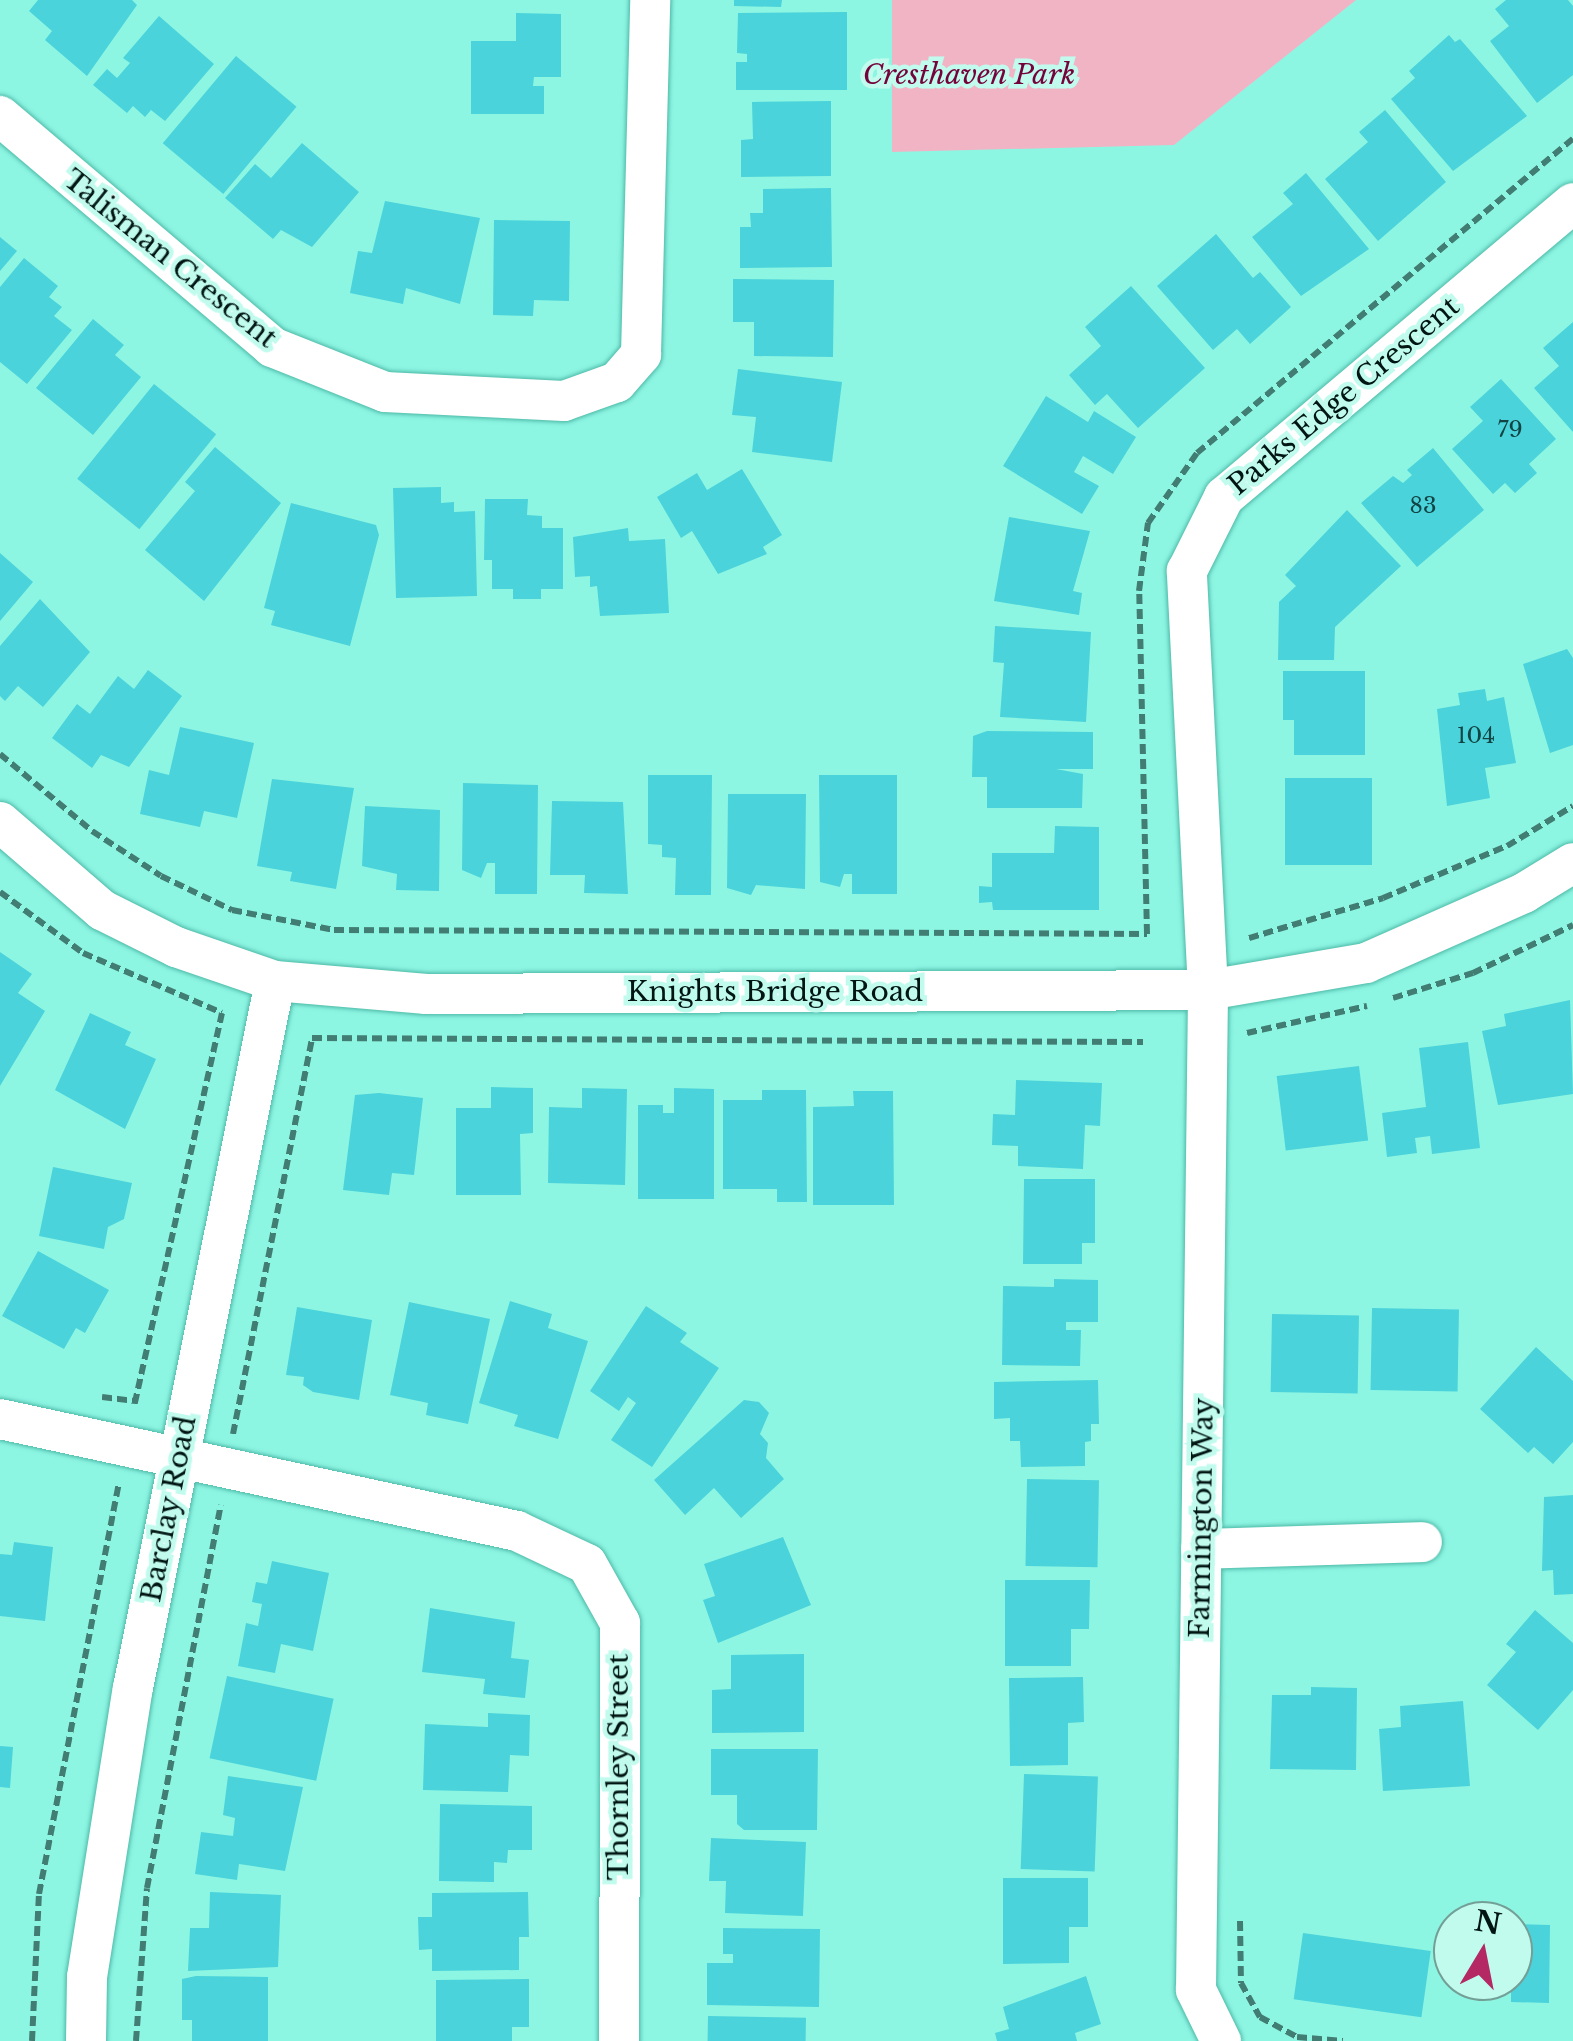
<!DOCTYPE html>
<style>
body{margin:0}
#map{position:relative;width:1573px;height:2041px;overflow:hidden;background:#8df6e3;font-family:"Libre Baskerville",serif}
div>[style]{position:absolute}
.green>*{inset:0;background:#f1b4c5}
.building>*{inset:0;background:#4ad3da;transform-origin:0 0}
.path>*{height:6px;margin-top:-3px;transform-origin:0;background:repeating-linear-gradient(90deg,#427d73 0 10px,transparent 0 15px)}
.roads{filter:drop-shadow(0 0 2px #4eb9a7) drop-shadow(0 0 2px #4eb9a7)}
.minor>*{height:40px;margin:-20px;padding:0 20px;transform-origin:20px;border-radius:20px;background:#fff}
span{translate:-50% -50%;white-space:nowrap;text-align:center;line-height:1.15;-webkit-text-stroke:9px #c0fbee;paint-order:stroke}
.number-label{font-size:22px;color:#134444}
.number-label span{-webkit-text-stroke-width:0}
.park-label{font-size:28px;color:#75033b;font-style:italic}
.street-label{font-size:28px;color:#011512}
.north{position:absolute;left:1433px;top:1901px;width:100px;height:100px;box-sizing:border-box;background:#c0fbee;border:2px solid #749f96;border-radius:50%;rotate:10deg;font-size:28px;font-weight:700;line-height:40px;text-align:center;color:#011512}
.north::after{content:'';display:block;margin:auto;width:35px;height:45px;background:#b42964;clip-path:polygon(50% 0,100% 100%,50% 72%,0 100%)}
</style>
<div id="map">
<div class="green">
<div style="clip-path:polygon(892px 0,1356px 0,1174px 145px,892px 152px)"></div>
</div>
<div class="building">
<div style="clip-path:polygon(38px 0,132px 0,137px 5px,87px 76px,45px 40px,52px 31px,29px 11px)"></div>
<div style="clip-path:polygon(734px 0,782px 0,781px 7px,734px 6px)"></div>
<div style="clip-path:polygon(1506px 0,1568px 0,1573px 6px,1573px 75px,1537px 103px,1490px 41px,1509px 26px,1495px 9px)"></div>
<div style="clip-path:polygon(847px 12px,847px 90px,736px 90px,736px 62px,747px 62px,747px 54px,737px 53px,738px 13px)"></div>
<div style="clip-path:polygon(516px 13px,561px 14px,561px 77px,534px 77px,533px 86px,544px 86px,544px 114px,471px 114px,471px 41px,516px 41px)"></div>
<div style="clip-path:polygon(159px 16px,214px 64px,165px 121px,151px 110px,145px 117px,133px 106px,127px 113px,93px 85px,107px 69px,117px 78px,130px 63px,123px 58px)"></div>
<div style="clip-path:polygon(1449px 35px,1455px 42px,1460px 39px,1527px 116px,1453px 171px,1391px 99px,1415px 78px,1409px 71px)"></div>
<div style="left:236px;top:56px;width:79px;height:114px;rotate:40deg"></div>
<div style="clip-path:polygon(831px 101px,831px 176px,741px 177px,741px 140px,753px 139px,752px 102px)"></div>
<div style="clip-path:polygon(1385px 110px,1446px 182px,1378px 241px,1325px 179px,1368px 142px,1359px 132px)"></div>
<div style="clip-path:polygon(302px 143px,359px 192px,312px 247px,281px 230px,273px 239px,225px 198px,255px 164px,271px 178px)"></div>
<div style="clip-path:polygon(1306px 173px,1369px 249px,1301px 296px,1252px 237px,1293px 204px,1283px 193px)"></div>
<div style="clip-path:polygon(831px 188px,832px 267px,740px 268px,740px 227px,751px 227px,750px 213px,763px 213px,763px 189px)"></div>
<div style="clip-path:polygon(385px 201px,480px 218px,460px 304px,406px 288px,403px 304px,350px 293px,358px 251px,372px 253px)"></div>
<div style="clip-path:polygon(494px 220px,570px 221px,569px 301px,534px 300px,533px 316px,493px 315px)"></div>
<div style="clip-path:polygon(1216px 234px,1253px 278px,1260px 272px,1291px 307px,1250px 344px,1237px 329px,1213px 350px,1157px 286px)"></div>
<div style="clip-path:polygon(0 237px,17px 251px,0 271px)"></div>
<div style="clip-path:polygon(24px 258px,58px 286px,49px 297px,62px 307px,54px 316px,72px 330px,27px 384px,0 362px,0 287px)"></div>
<div style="clip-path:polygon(733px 279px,834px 280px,833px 357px,754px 356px,754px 322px,733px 322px)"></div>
<div style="clip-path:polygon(1131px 286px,1205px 368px,1138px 428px,1107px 394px,1095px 405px,1069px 375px,1101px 346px,1085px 327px)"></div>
<div style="clip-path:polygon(93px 319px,124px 345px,115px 355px,141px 377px,93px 435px,36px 388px)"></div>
<div style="clip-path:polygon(1573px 322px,1573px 432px,1534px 388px,1559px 366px,1543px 348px)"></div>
<div style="clip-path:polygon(738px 369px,842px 382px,832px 462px,752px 452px,756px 417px,732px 415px)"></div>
<div style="clip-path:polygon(1501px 379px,1556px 439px,1529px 464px,1537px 473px,1515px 493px,1505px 483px,1493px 494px,1452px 449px,1483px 421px,1470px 407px)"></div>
<div style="left:154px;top:384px;width:80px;height:122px;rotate:39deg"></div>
<div style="clip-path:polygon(1046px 396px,1088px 422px,1094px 411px,1136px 437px,1113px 474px,1083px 456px,1074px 472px,1099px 486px,1082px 514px,1003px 466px)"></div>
<div style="clip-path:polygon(215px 447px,281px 503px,204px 601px,145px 550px,195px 491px,185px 482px)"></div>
<div style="clip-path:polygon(1433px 448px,1484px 510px,1417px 567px,1361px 503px,1393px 476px,1403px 483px,1412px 475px,1407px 470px)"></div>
<div style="clip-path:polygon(742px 469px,782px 535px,763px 547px,767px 554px,718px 574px,692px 531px,681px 538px,657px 497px,697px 473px,707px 490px)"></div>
<div style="clip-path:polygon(441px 487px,441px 503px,454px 502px,454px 512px,475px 511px,477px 596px,396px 598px,393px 488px)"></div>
<div style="clip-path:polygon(485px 499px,528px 499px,527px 515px,542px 516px,542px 528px,563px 528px,563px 589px,541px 589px,541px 599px,513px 599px,513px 589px,492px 589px,492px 560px,484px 560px)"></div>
<div style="clip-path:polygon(291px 503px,376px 525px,379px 535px,350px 646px,271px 625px,275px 611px,264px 608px)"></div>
<div style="clip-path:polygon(1347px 510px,1401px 566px,1335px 627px,1334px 660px,1278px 660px,1279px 602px,1296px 586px,1285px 575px)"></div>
<div style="clip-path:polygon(1009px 517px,1090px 531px,1073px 591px,1082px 593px,1079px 615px,994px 601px)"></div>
<div style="clip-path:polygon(628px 528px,629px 541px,665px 539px,669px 613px,600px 616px,597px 586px,590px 587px,590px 576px,575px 577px,573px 537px)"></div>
<div style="clip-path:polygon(0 553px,33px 582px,0 621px)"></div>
<div style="clip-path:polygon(40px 599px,90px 652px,43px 707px,18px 686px,5px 701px,0 696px,0 646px)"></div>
<div style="clip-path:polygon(995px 626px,1091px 632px,1086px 722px,1000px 717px,1004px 663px,993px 662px)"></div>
<div style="clip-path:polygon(1567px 649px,1573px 658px,1573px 745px,1550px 753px,1523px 664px)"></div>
<div style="clip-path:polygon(148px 670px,182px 696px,129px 767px,101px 755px,92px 768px,52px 738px,77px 704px,90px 714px,118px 676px,134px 689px)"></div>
<div style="clip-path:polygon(1283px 671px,1365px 671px,1365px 755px,1294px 755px,1294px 720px,1283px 720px)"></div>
<div style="clip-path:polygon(1485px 689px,1487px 701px,1504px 697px,1516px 763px,1485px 768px,1490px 798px,1447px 806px,1437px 709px,1460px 705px,1458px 693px)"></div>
<div style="clip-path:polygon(180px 727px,254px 743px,237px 818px,204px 811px,200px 827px,140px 814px,149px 770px,169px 775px)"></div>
<div style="clip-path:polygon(987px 731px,1093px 732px,1093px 769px,1056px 769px,1083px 774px,1082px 808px,987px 808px,987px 777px,972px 777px,973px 736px)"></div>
<div style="clip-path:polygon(648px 775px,712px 775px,711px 895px,675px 895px,676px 858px,662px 857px,662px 845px,648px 844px)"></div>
<div style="clip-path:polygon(819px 775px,897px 775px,897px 894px,852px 894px,852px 874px,844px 874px,840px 887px,820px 882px)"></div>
<div style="left:1285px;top:778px;width:87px;height:87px"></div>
<div style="clip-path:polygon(272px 779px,354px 788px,336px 889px,290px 881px,292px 872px,257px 866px)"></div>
<div style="clip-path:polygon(463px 783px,538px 785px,537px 894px,495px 894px,495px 863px,487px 863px,481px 878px,462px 870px)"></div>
<div style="clip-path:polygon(728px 794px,806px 794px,805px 889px,756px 885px,751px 895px,727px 888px)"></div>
<div style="clip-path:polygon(552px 801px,623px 802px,628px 894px,584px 893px,585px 875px,550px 875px)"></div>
<div style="clip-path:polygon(365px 806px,440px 810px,439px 891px,396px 890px,397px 874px,362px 866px)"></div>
<div style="clip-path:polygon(1055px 826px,1099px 827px,1099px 910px,993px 910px,992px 902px,979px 903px,979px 886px,992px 887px,992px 853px,1054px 853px)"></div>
<div style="clip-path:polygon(0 952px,32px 974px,18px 993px,45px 1011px,0 1086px)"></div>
<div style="clip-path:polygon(1570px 1000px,1573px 1094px,1498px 1105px,1482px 1031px,1506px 1026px,1504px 1014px)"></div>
<div style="clip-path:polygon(90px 1013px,131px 1032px,125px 1045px,156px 1059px,125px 1129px,55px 1090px)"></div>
<div style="clip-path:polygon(1468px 1042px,1480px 1148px,1432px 1154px,1430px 1136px,1415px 1138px,1417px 1153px,1387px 1157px,1382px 1113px,1426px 1107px,1419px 1048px)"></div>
<div style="left:1359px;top:1066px;width:75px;height:83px;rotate:83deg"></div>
<div style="clip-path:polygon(1016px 1080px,1102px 1083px,1100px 1126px,1085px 1125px,1083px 1169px,1018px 1166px,1018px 1146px,992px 1145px,993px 1114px,1015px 1115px)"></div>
<div style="clip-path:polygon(491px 1087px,533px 1088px,533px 1133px,520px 1134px,521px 1195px,456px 1195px,456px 1108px,491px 1108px)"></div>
<div style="clip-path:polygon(582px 1088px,627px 1089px,625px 1185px,548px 1183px,549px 1107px,582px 1108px)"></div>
<div style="clip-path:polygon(674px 1088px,714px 1089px,714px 1199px,638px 1199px,638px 1105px,663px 1105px,663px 1113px,674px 1113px)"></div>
<div style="clip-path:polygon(762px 1090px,806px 1090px,807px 1202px,777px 1202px,777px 1189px,723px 1189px,723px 1100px,762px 1100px)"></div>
<div style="clip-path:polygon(853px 1091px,893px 1091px,894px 1205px,813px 1205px,813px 1107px,854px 1106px)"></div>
<div style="clip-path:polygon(379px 1093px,423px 1098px,414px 1175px,392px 1173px,389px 1195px,343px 1190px,355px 1095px)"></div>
<div style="clip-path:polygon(53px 1167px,132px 1183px,124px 1219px,108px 1227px,104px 1249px,39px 1236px)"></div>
<div style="clip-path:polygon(1024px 1179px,1095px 1179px,1095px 1243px,1082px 1243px,1082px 1264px,1023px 1264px)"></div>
<div style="clip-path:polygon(38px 1251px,109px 1290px,85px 1333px,76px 1328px,64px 1349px,2px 1316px)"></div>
<div style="clip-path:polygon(1054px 1279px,1098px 1280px,1098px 1322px,1066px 1322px,1066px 1330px,1081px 1330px,1080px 1366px,1002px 1365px,1003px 1286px,1054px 1287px)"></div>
<div style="clip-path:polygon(510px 1301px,552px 1314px,548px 1328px,588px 1341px,558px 1439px,514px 1426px,518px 1415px,479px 1403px)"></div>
<div style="clip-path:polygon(409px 1302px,490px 1319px,468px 1424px,426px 1415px,428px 1403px,390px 1395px)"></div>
<div style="clip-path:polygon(646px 1306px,687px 1333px,680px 1342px,719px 1368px,652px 1467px,611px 1440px,636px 1403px,628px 1397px,619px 1411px,590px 1391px)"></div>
<div style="clip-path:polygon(297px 1307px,372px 1320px,359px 1400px,313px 1392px,303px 1385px,304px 1377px,286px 1375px)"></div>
<div style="left:1372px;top:1308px;width:87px;height:82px;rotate:1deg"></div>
<div style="left:1272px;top:1314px;width:87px;height:78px;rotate:1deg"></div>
<div style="clip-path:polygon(1536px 1347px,1573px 1381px,1573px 1442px,1553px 1464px,1534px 1447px,1528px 1453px,1480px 1409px)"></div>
<div style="clip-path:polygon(1098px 1380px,1099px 1424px,1091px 1424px,1091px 1441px,1085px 1442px,1085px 1466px,1021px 1467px,1020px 1441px,1010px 1441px,1010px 1418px,994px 1419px,994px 1382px)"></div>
<div style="clip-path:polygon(744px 1400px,759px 1402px,769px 1413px,760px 1434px,768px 1443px,766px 1458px,784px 1479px,741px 1518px,714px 1488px,685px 1515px,654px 1480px)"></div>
<div style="left:1027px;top:1479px;width:72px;height:87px;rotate:1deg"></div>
<div style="clip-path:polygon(1573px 1495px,1573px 1594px,1554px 1595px,1553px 1570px,1542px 1571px,1544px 1497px)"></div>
<div style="clip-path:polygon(783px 1537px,811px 1605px,718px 1643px,703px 1600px,715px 1596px,704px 1564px)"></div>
<div style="clip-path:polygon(14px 1542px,53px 1547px,45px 1621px,0 1616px,0 1554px,12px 1555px)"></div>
<div style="clip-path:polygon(272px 1561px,329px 1573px,313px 1651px,281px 1644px,275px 1673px,238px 1666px,246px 1623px,258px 1626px,262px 1604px,252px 1602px,256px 1582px,267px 1584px)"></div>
<div style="clip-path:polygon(1005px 1580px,1090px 1580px,1089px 1629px,1071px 1629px,1071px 1666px,1005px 1666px)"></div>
<div style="clip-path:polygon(430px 1608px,515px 1622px,511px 1658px,529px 1660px,525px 1698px,483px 1694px,485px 1679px,422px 1672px)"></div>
<div style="clip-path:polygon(1535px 1610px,1573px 1643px,1573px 1690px,1538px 1730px,1487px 1685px,1516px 1652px,1506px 1644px)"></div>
<div style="clip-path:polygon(804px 1654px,804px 1732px,712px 1733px,712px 1690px,731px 1689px,731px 1655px)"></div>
<div style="left:227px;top:1676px;width:109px;height:84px;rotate:12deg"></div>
<div style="clip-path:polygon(1083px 1677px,1084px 1722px,1068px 1723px,1068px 1765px,1010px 1766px,1009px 1678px)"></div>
<div style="clip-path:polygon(1311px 1687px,1357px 1688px,1356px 1770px,1270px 1769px,1272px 1695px,1311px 1695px)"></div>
<div style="clip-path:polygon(1463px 1701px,1470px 1786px,1383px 1791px,1379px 1729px,1401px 1727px,1400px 1706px)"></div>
<div style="clip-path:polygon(488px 1713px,530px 1715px,529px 1756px,510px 1755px,508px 1792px,423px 1790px,425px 1724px,488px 1727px)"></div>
<div style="clip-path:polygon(0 1746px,13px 1747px,10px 1788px,0 1787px)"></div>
<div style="clip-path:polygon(711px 1749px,818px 1749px,817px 1830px,744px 1830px,737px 1824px,737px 1795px,711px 1795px)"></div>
<div style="left:1024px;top:1774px;width:74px;height:95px;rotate:2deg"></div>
<div style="clip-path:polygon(228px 1776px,303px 1787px,285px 1871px,239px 1864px,237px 1880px,195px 1874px,201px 1832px,233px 1836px,235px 1818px,223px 1815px)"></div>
<div style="clip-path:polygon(440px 1804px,532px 1806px,532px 1850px,508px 1850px,507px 1863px,494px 1862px,494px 1882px,439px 1881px)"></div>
<div style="clip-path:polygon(711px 1838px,806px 1842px,803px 1916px,725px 1913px,726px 1881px,709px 1881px)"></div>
<div style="clip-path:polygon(1003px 1878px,1088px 1878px,1088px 1927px,1069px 1927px,1069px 1963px,1003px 1964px)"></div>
<div style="clip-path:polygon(210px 1892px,281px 1895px,278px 1967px,188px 1971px,190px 1928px,209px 1928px)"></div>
<div style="clip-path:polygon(528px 1892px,529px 1937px,519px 1937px,519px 1970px,432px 1971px,432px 1949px,419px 1950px,418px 1917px,432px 1917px,432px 1893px)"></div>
<div style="clip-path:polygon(1513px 1924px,1550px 1925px,1549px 2003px,1511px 2002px,1511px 1991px,1469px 1990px,1469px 1981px,1513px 1981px)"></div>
<div style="clip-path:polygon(723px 1928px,820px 1929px,819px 2007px,707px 2005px,707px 1963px,733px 1963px,733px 1954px,723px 1954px)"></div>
<div style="left:1303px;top:1933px;width:129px;height:67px;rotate:8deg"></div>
<div style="clip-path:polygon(196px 1976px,268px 1977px,268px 2041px,192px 2041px,192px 2020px,182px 2020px,182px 1979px)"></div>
<div style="clip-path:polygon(1086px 1976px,1101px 2024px,1075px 2033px,1077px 2041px,997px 2041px,995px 2033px,1009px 2029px,1003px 2007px)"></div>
<div style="clip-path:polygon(529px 1979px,529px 2027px,512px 2027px,512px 2041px,436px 2041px,436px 1980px)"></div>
<div style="left:708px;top:2016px;width:98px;height:25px;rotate:1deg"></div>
</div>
<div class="path">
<div style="left:0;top:754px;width:120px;rotate:39.9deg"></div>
<div style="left:92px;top:831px;width:82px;rotate:33.1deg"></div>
<div style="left:161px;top:876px;width:79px;rotate:25.6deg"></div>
<div style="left:232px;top:910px;width:104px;rotate:11.1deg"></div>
<div style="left:334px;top:930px;width:813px;rotate:0.28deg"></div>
<div style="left:1147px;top:934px;width:343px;rotate:-91.3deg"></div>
<div style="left:1139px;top:591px;width:69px;rotate:-82.5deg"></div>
<div style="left:1148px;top:523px;width:85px;rotate:-55deg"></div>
<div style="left:1197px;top:453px;width:490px;rotate:-39.9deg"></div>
<div style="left:0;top:892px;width:103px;rotate:36.3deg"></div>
<div style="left:83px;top:953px;width:151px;rotate:23.3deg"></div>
<div style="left:222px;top:1013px;width:404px;rotate:102.6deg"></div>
<div style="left:1249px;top:938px;width:140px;rotate:-16.6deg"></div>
<div style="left:1383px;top:898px;width:134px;rotate:-22.8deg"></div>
<div style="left:1507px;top:846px;width:77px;rotate:-31.2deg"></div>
<div style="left:1393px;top:998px;width:84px;rotate:-17.4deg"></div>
<div style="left:1473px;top:973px;width:111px;rotate:-25.6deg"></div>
<div style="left:1247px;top:1033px;width:123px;rotate:-12.7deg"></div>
<div style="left:102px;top:1397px;width:34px;rotate:7deg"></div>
<div style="left:233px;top:1434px;width:404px;rotate:-78.7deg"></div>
<div style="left:312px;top:1038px;width:831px;rotate:0.28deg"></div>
<div style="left:1240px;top:1921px;width:62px;rotate:89.1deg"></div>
<div style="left:1241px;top:1983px;width:39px;rotate:61deg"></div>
<div style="left:1260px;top:2017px;width:42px;rotate:28.4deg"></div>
<div style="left:1297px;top:2037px;width:46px;rotate:5deg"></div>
<div style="left:32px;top:2041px;width:147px;rotate:-87.3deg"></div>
<div style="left:39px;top:1894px;width:419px;rotate:-79deg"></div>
<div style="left:136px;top:2041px;width:153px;rotate:-85.9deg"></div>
<div style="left:147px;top:1888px;width:390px;rotate:-79.1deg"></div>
</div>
<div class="roads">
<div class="minor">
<div style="left:0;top:116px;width:357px;rotate:40.3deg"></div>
<div style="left:272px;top:347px;width:122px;rotate:21.7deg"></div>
<div style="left:385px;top:392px;width:179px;rotate:2.9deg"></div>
<div style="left:564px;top:401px;width:56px;rotate:-19.7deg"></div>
<div style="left:617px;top:382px;width:37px;rotate:-49deg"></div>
<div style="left:641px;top:354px;width:354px;rotate:-88.5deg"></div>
<div style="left:0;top:822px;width:135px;rotate:40.8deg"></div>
<div style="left:102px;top:910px;width:83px;rotate:26.6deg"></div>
<div style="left:176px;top:947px;width:105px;rotate:19deg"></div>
<div style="left:275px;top:981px;width:152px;rotate:4.9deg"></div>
<div style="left:426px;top:994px;width:782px;rotate:-0.29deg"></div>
<div style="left:1208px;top:990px;width:160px;rotate:-9.7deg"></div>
<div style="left:1366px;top:963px;width:173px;rotate:-23.9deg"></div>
<div style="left:1524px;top:893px;width:57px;rotate:-31.5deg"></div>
<div style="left:0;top:1419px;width:529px;rotate:12.22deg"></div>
<div style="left:517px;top:1531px;width:77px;rotate:25.2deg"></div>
<div style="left:587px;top:1564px;width:68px;rotate:60.8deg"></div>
<div style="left:620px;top:1623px;width:418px;rotate:90.1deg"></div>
<div style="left:1201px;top:1549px;width:221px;rotate:-1.8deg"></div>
<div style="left:86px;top:2041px;width:64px;rotate:-89.1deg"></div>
<div style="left:87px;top:1977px;width:293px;rotate:-81deg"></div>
<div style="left:133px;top:1688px;width:721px;rotate:-78.64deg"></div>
<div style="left:1221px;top:2041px;width:57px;rotate:-116.1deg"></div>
<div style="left:1196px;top:1990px;width:1000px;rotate:-89.31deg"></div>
<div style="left:1208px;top:990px;width:420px;rotate:-92.9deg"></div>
<div style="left:1187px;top:571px;width:83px;rotate:-63.4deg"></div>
<div style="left:1224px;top:497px;width:456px;rotate:-40.1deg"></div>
</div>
</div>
<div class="number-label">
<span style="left:1510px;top:430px">79</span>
<span style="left:1423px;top:506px">83</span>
<span style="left:1476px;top:736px">104</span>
</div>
<div class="park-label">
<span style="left:969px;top:75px">Cresthaven Park</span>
</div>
<div class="street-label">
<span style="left:170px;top:259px;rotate:39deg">Talisman Crescent</span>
<span style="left:1344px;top:396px;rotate:-40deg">Parks Edge Crescent</span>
<span style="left:775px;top:992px">Knights Bridge Road</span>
<span style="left:169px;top:1509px;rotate:-79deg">Barclay Road</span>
<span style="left:1202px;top:1518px;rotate:-89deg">Farmington Way</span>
<span style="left:619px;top:1767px;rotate:-90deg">Thornley Street</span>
</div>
<div class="north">N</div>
</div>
